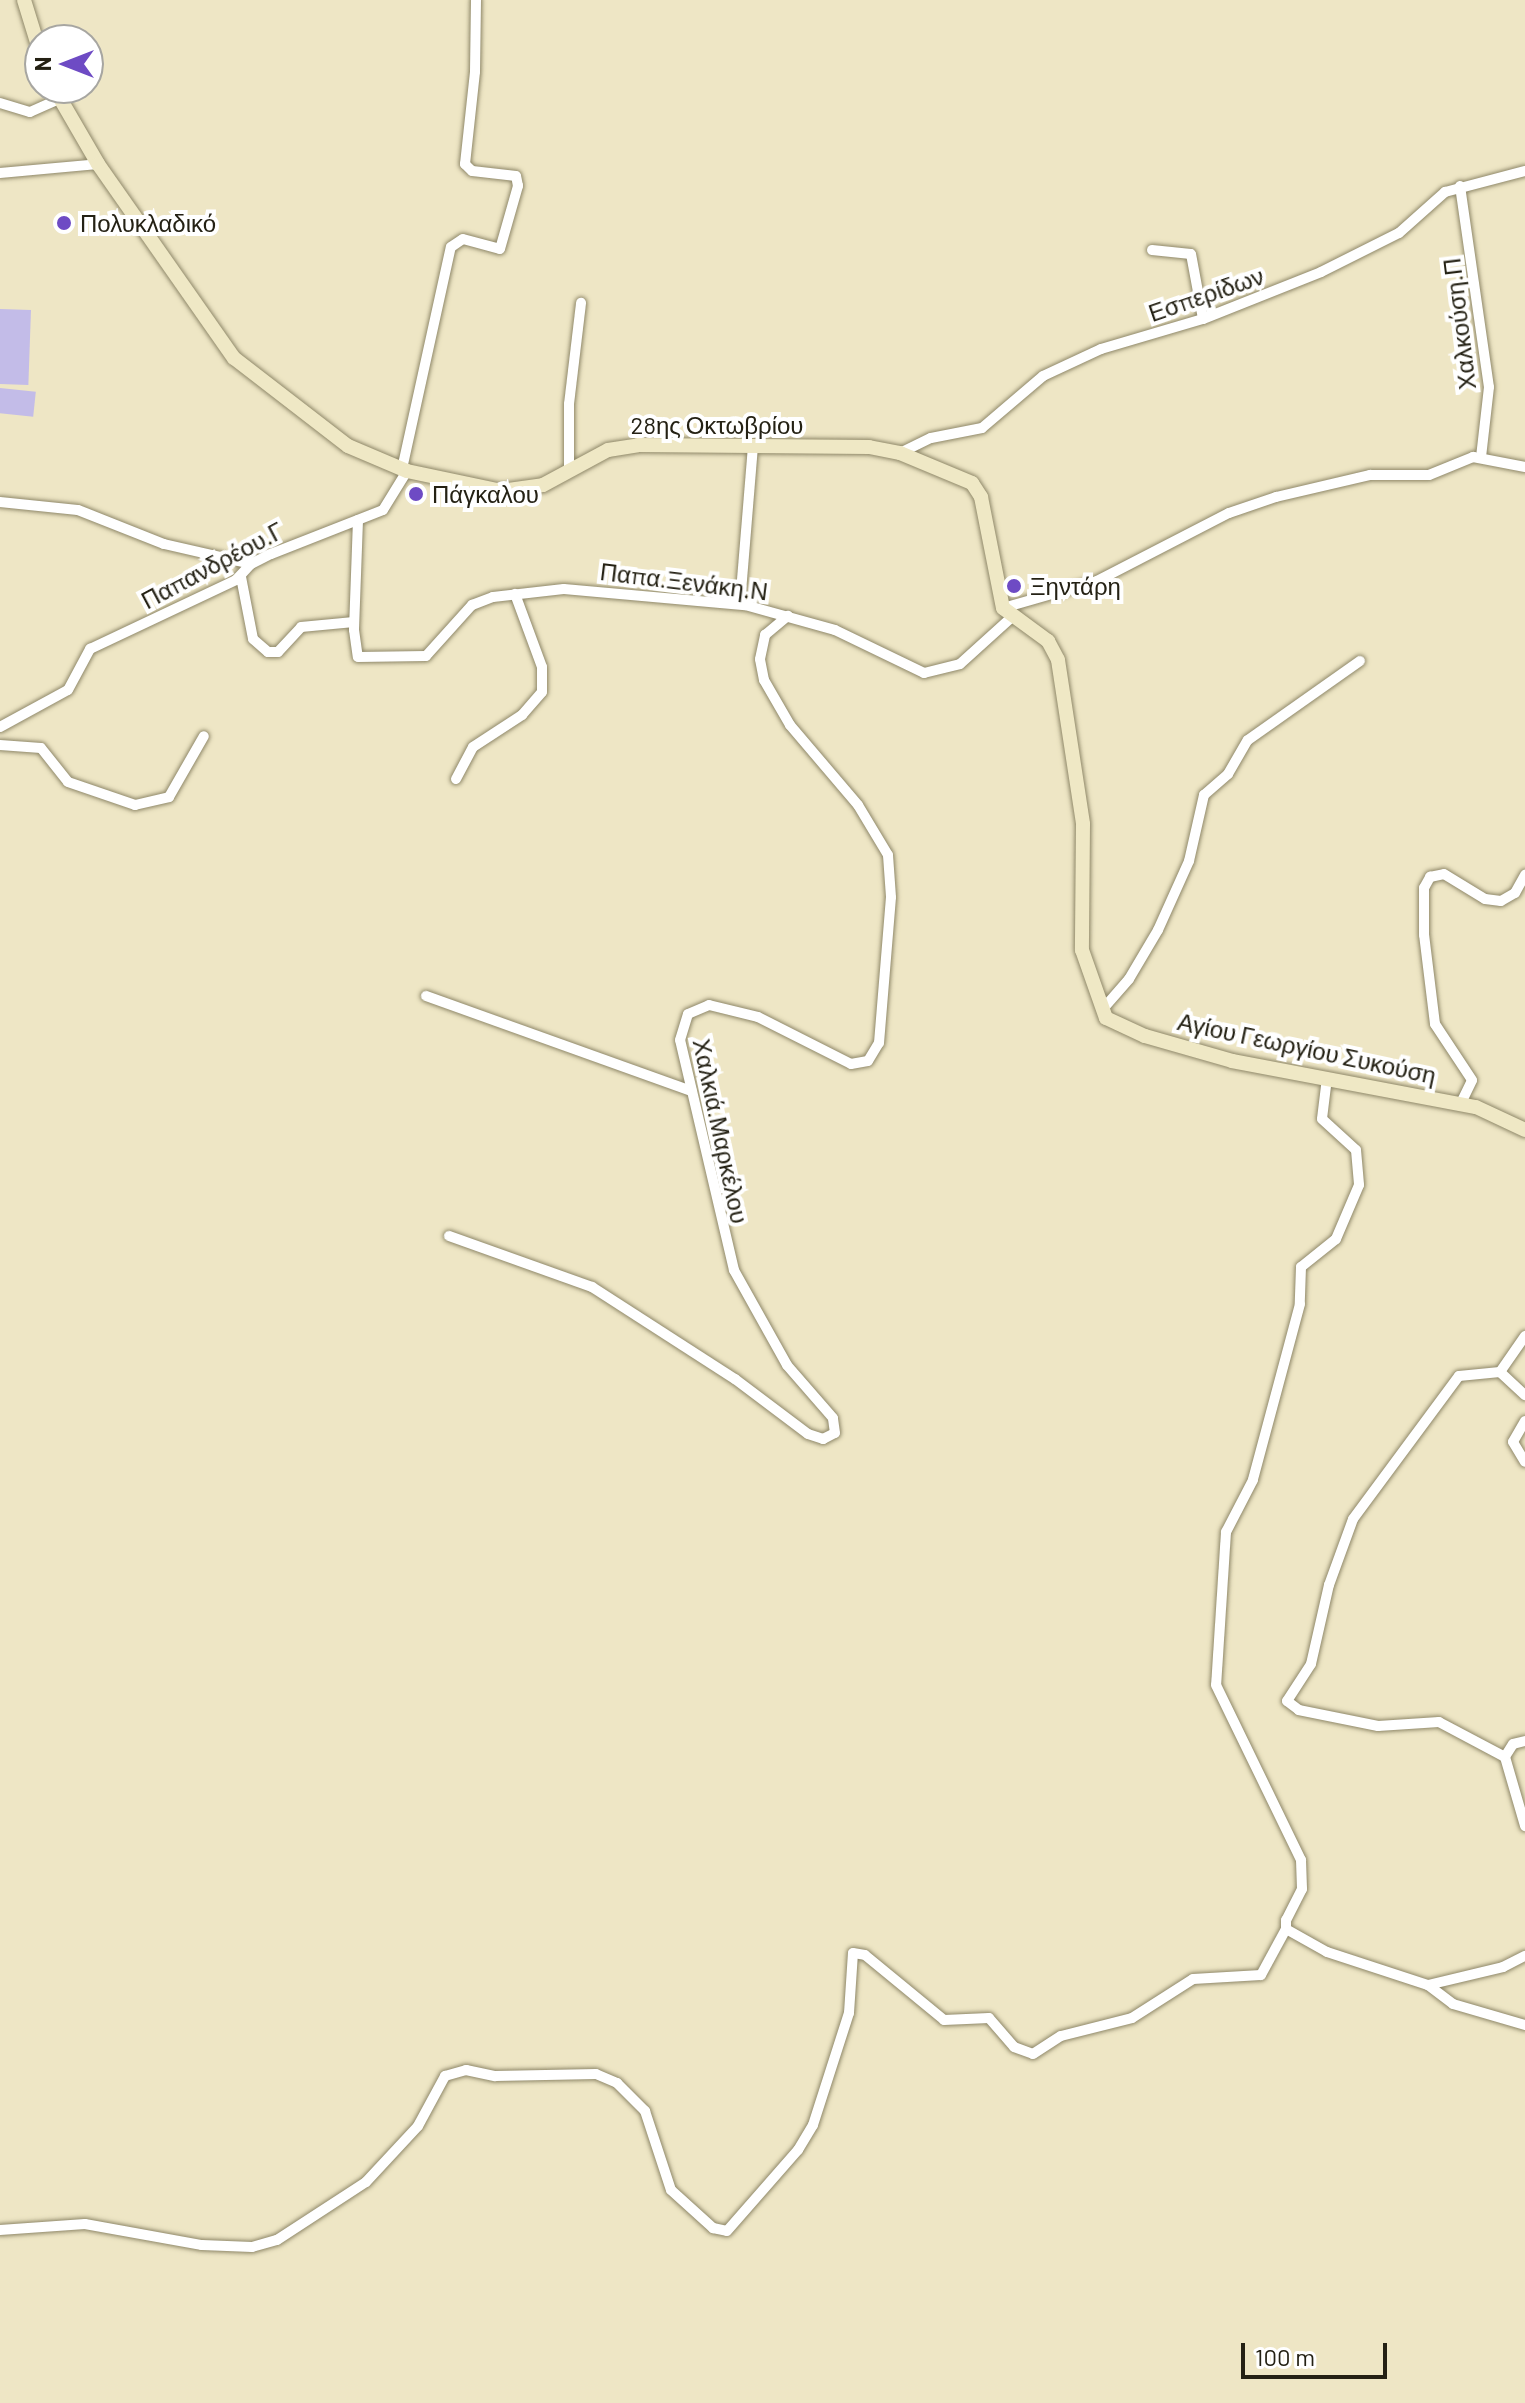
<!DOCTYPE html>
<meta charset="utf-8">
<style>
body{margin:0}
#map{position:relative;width:1525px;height:2403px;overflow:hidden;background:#eee6c5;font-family:Barlow,sans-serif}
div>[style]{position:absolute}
.green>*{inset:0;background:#c3bce8;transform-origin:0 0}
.roads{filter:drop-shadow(0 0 2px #8f8869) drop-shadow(0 0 2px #8f8869)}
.minor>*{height:10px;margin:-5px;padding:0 5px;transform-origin:5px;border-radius:5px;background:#fff}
.secondary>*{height:14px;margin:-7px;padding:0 7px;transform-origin:7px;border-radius:7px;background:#efe8c5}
.dots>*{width:22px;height:22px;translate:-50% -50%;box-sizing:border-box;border:4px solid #fff;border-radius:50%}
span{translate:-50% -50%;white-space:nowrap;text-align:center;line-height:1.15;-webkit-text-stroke:8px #fff;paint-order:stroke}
.poi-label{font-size:24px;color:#242114}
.left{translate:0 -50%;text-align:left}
.street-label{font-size:24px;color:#242114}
.north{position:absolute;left:24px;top:24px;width:80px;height:80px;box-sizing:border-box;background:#fff;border:2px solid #a7a6a1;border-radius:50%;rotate:270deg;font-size:22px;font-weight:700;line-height:32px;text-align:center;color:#242114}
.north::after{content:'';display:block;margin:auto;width:28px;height:36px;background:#6e4bc4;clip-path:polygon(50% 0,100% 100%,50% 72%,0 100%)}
.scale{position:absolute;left:1241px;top:2343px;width:146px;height:36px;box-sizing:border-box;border:4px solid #242114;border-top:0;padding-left:10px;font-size:24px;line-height:28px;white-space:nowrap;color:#242114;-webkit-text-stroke:6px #fff;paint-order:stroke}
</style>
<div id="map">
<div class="green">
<div style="left:0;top:309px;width:31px;height:75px;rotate:2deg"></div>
<div style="left:0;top:388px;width:36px;height:25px;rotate:6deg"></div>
</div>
<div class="roads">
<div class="minor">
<div style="left:0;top:103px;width:31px;rotate:17deg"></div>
<div style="left:30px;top:112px;width:32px;rotate:-24deg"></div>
<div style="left:0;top:173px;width:98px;rotate:-5.2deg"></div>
<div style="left:1460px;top:186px;width:203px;rotate:81.8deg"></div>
<div style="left:1489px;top:387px;width:70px;rotate:96.5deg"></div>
<div style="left:1152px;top:250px;width:39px;rotate:6deg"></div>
<div style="left:1191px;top:254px;width:66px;rotate:79.5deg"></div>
<div style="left:900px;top:453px;width:34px;rotate:-26deg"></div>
<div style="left:931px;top:438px;width:52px;rotate:-11.1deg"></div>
<div style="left:982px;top:428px;width:80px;rotate:-40.4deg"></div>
<div style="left:1043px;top:376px;width:64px;rotate:-25deg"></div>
<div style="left:1101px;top:349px;width:106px;rotate:-16.4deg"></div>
<div style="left:1203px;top:319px;width:127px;rotate:-21.7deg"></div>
<div style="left:1321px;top:272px;width:87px;rotate:-26.6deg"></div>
<div style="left:1399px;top:233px;width:62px;rotate:-41.7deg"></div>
<div style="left:1445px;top:192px;width:83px;rotate:-14.7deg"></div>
<div style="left:402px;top:469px;width:227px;rotate:-77.6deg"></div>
<div style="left:451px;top:247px;width:14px;rotate:-34deg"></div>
<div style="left:463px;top:239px;width:38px;rotate:15deg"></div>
<div style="left:500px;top:249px;width:66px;rotate:-74.1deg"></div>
<div style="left:518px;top:186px;width:10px;rotate:-101deg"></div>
<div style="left:516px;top:176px;width:44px;rotate:-173.5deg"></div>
<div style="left:472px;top:171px;width:10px;rotate:-135deg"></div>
<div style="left:465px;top:164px;width:93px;rotate:-83.8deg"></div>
<div style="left:475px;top:72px;width:72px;rotate:-89.2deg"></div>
<div style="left:569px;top:470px;width:66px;rotate:-90deg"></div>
<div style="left:569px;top:404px;width:102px;rotate:-83.2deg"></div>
<div style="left:0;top:502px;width:78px;rotate:5.9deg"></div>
<div style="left:78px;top:510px;width:92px;rotate:21.6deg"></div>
<div style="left:164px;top:544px;width:89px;rotate:12.9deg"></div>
<div style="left:358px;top:520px;width:110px;rotate:92.1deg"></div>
<div style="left:354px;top:630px;width:27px;rotate:82deg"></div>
<div style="left:358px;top:657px;width:68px;rotate:-0.8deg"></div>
<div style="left:426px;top:656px;width:69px;rotate:-48deg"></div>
<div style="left:472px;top:605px;width:22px;rotate:-21deg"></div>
<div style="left:493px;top:597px;width:71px;rotate:-6.4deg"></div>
<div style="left:564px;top:589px;width:182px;rotate:5.1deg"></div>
<div style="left:745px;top:605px;width:93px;rotate:15.5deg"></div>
<div style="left:835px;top:630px;width:99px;rotate:25.8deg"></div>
<div style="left:924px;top:673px;width:37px;rotate:-14deg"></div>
<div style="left:960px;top:664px;width:70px;rotate:-42.1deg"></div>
<div style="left:241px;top:577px;width:63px;rotate:79deg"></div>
<div style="left:253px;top:639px;width:20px;rotate:41deg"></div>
<div style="left:268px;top:652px;width:10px"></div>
<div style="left:278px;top:652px;width:34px;rotate:-47deg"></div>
<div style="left:301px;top:627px;width:53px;rotate:-5.4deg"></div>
<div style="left:740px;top:604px;width:160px;rotate:-85.3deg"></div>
<div style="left:1003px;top:608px;width:98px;rotate:-16deg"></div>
<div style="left:1097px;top:581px;width:148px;rotate:-27.3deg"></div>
<div style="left:1229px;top:513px;width:50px;rotate:-18.8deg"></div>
<div style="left:1276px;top:497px;width:97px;rotate:-13.2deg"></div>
<div style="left:1370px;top:475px;width:59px"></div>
<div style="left:1429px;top:475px;width:48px;rotate:-22.2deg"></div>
<div style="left:1473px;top:457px;width:53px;rotate:10.9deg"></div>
<div style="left:0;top:727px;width:77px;rotate:-28.6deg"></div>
<div style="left:68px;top:690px;width:47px;rotate:-61.8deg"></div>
<div style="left:90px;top:649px;width:161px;rotate:-25.3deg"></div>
<div style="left:236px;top:580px;width:22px;rotate:-47deg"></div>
<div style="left:251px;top:564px;width:22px;rotate:-27deg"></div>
<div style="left:271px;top:554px;width:120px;rotate:-21.4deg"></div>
<div style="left:383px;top:510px;width:46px;rotate:-58.4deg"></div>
<div style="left:0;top:745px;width:41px;rotate:4.2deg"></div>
<div style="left:41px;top:748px;width:43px;rotate:51.5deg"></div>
<div style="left:68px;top:782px;width:71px;rotate:18.9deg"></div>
<div style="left:135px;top:805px;width:35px;rotate:-13deg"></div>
<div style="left:169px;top:797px;width:70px;rotate:-60.2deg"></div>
<div style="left:456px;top:779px;width:36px;rotate:-62deg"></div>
<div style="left:473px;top:747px;width:59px;rotate:-33.1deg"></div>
<div style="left:522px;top:715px;width:30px;rotate:-49deg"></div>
<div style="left:542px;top:692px;width:25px;rotate:-90deg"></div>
<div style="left:542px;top:667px;width:78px;rotate:-110.3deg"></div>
<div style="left:426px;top:996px;width:282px;rotate:19.7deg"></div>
<div style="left:1102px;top:1010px;width:41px;rotate:-48.9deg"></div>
<div style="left:1129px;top:979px;width:57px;rotate:-59.4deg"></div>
<div style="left:1158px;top:930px;width:76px;rotate:-65.8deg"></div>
<div style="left:1189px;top:861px;width:68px;rotate:-77.2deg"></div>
<div style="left:1204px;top:795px;width:32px;rotate:-41deg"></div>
<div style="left:1228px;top:774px;width:39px;rotate:-60deg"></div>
<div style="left:1248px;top:740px;width:137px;rotate:-35.2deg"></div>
<div style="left:1327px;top:1078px;width:41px;rotate:97deg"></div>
<div style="left:1322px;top:1119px;width:46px;rotate:42.4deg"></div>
<div style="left:1356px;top:1150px;width:35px;rotate:85deg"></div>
<div style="left:1359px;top:1185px;width:59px;rotate:113.1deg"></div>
<div style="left:1336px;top:1239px;width:45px;rotate:141.3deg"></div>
<div style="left:1301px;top:1267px;width:37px;rotate:92deg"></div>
<div style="left:1300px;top:1304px;width:182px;rotate:105deg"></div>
<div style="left:1253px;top:1480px;width:59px;rotate:117.4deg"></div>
<div style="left:1226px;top:1532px;width:153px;rotate:93.7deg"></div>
<div style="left:1216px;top:1685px;width:195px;rotate:64.1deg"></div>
<div style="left:1301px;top:1860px;width:29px;rotate:88deg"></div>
<div style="left:1302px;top:1889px;width:35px;rotate:117deg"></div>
<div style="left:1286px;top:1920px;width:9px;rotate:90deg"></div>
<div style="left:1286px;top:1929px;width:47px;rotate:29.3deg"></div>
<div style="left:1327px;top:1952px;width:106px;rotate:18.1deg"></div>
<div style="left:1428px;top:1985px;width:31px;rotate:37deg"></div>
<div style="left:1453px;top:2004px;width:75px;rotate:16.3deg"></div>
<div style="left:1461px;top:1103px;width:25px;rotate:-64deg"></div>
<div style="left:1472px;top:1080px;width:67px;rotate:-123.5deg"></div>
<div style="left:1435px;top:1024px;width:90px;rotate:-97deg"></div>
<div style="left:1424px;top:935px;width:47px;rotate:-90deg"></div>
<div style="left:1424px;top:888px;width:13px;rotate:-61deg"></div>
<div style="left:1430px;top:877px;width:14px;rotate:-12deg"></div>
<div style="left:1444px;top:874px;width:48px;rotate:31.4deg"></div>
<div style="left:1485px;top:899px;width:16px;rotate:7deg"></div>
<div style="left:1501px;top:901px;width:16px;rotate:-30deg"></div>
<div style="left:1515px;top:893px;width:21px;rotate:-61deg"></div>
<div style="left:449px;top:1236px;width:152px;rotate:19.6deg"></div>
<div style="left:592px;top:1287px;width:170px;rotate:32.8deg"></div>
<div style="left:735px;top:1379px;width:91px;rotate:37deg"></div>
<div style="left:808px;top:1434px;width:16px;rotate:18deg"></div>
<div style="left:823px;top:1439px;width:13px;rotate:-27deg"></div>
<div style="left:835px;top:1433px;width:15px;rotate:-98deg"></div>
<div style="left:833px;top:1418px;width:70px;rotate:-131deg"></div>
<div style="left:787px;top:1365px;width:109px;rotate:-119.2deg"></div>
<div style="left:734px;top:1270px;width:236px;rotate:-103.2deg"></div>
<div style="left:680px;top:1040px;width:27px;rotate:-73deg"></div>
<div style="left:688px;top:1014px;width:23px;rotate:-23deg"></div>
<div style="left:709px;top:1005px;width:50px;rotate:13.8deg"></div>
<div style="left:758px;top:1017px;width:104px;rotate:26.8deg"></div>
<div style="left:851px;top:1064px;width:17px;rotate:-10deg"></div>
<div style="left:868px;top:1061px;width:21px;rotate:-59deg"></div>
<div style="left:879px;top:1043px;width:146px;rotate:-85.3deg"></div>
<div style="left:891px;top:897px;width:42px;rotate:-94.1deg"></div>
<div style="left:888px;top:855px;width:58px;rotate:-121deg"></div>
<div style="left:858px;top:805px;width:105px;rotate:-130.4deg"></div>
<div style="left:790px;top:725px;width:52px;rotate:-120deg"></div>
<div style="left:764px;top:680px;width:21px;rotate:-101deg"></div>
<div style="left:760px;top:659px;width:25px;rotate:-78deg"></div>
<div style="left:765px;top:635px;width:30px;rotate:-40deg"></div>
<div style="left:1500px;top:1372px;width:34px;rotate:43deg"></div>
<div style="left:1525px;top:1421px;width:24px;rotate:120deg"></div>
<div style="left:1513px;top:1442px;width:23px;rotate:59deg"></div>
<div style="left:1525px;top:1741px;width:12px;rotate:166deg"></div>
<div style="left:1513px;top:1744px;width:15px;rotate:122deg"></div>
<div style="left:1505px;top:1757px;width:72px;rotate:73.8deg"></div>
<div style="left:1505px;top:1757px;width:75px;rotate:-152.1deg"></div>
<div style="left:1439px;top:1722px;width:61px;rotate:176.2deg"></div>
<div style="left:1378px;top:1726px;width:81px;rotate:-168.6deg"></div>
<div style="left:1299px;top:1710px;width:15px;rotate:-143deg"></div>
<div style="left:1287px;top:1701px;width:44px;rotate:-57deg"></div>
<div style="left:1311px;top:1664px;width:81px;rotate:-77.2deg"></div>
<div style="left:1329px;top:1585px;width:70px;rotate:-70deg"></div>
<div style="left:1353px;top:1519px;width:178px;rotate:-53.5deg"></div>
<div style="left:1459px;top:1376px;width:41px;rotate:-5.6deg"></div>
<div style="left:1500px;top:1372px;width:44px;rotate:-55.2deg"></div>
<div style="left:1428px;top:1985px;width:77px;rotate:-13.5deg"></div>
<div style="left:1503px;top:1967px;width:25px;rotate:-27deg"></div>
<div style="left:0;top:2230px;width:85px;rotate:-4deg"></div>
<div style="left:85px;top:2224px;width:119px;rotate:10.2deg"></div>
<div style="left:202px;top:2245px;width:50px;rotate:2.3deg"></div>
<div style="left:252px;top:2247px;width:26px;rotate:-16deg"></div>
<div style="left:277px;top:2240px;width:106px;rotate:-33.1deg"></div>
<div style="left:366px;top:2182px;width:76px;rotate:-47.1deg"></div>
<div style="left:418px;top:2126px;width:57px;rotate:-61.6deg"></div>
<div style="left:445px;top:2076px;width:22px;rotate:-16deg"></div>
<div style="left:466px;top:2070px;width:30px;rotate:12deg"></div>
<div style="left:495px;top:2076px;width:101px;rotate:-1.1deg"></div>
<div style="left:596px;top:2074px;width:23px;rotate:23deg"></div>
<div style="left:617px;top:2083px;width:40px;rotate:45deg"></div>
<div style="left:645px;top:2111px;width:83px;rotate:71.8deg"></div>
<div style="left:671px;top:2190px;width:57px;rotate:42.1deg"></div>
<div style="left:713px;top:2228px;width:14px;rotate:12deg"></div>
<div style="left:727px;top:2231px;width:108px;rotate:-48.8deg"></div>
<div style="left:798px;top:2150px;width:29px;rotate:-59deg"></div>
<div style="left:813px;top:2125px;width:118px;rotate:-72.2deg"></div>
<div style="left:849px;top:2013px;width:60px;rotate:-86.2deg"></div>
<div style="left:853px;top:1953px;width:12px;rotate:9deg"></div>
<div style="left:865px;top:1955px;width:102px;rotate:39.4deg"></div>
<div style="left:944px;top:2020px;width:45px;rotate:-2.5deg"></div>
<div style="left:989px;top:2018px;width:38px;rotate:49deg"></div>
<div style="left:1014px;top:2047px;width:20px;rotate:20deg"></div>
<div style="left:1033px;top:2054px;width:33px;rotate:-33deg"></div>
<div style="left:1061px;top:2036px;width:73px;rotate:-14.2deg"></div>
<div style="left:1132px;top:2018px;width:72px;rotate:-32.6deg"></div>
<div style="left:1193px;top:1979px;width:68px;rotate:-3.4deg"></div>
<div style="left:1261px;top:1975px;width:52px;rotate:-61.5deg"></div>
</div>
<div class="secondary">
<div style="left:24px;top:0;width:54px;rotate:72.9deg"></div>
<div style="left:54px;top:88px;width:88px;rotate:59.9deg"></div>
<div style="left:98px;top:164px;width:237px;rotate:55deg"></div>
<div style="left:234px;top:358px;width:144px;rotate:37.7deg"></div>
<div style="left:348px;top:446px;width:64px;rotate:23deg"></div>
<div style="left:407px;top:471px;width:96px;rotate:12deg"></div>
<div style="left:501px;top:491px;width:42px;rotate:-8.1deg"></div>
<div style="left:543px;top:485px;width:74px;rotate:-28.3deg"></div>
<div style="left:608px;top:450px;width:30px;rotate:-9deg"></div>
<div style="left:638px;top:445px;width:231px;rotate:0.5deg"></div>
<div style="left:869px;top:447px;width:32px;rotate:11deg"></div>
<div style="left:900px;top:453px;width:78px;rotate:22.6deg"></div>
<div style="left:972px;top:483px;width:17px;rotate:57deg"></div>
<div style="left:981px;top:497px;width:113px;rotate:78.8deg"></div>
<div style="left:1003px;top:608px;width:56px;rotate:36.3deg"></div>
<div style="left:1048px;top:641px;width:21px;rotate:62deg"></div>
<div style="left:1058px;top:660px;width:166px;rotate:81.3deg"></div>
<div style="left:1083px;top:824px;width:126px;rotate:90.5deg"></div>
<div style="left:1082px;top:950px;width:72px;rotate:70.6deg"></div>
<div style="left:1106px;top:1018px;width:43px;rotate:24.8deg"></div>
<div style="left:1145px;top:1036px;width:91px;rotate:16deg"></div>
<div style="left:1232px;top:1061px;width:248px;rotate:10.7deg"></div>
<div style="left:1476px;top:1107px;width:54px;rotate:25.1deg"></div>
</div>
</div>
<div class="dots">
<div style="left:64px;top:223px;background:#6e4bc4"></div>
<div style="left:416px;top:494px;background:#6e4bc4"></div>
<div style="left:1014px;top:586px;background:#6e4bc4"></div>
</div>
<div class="poi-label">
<span class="left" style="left:80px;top:223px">Πολυκλαδικό</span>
<span class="left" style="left:432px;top:494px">Πάγκαλου</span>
<span class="left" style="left:1030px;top:586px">Ξηντάρη</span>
</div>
<div class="street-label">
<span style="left:1206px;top:294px;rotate:-19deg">Εσπερίδων</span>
<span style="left:1459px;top:324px;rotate:-97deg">Χαλκούση.Π</span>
<span style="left:717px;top:425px">28ης Οκτωβρίου</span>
<span style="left:212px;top:565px;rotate:-28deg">Παπανδρέου.Γ</span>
<span style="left:684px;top:581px;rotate:7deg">Παπα.Ξενάκη.Ν</span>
<span style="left:1307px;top:1048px;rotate:12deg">Αγίου Γεωργίου Συκούση</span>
<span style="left:721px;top:1131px;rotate:78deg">Χαλκιά.Μαρκέλου</span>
</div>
<div class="north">N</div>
<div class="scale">100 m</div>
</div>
